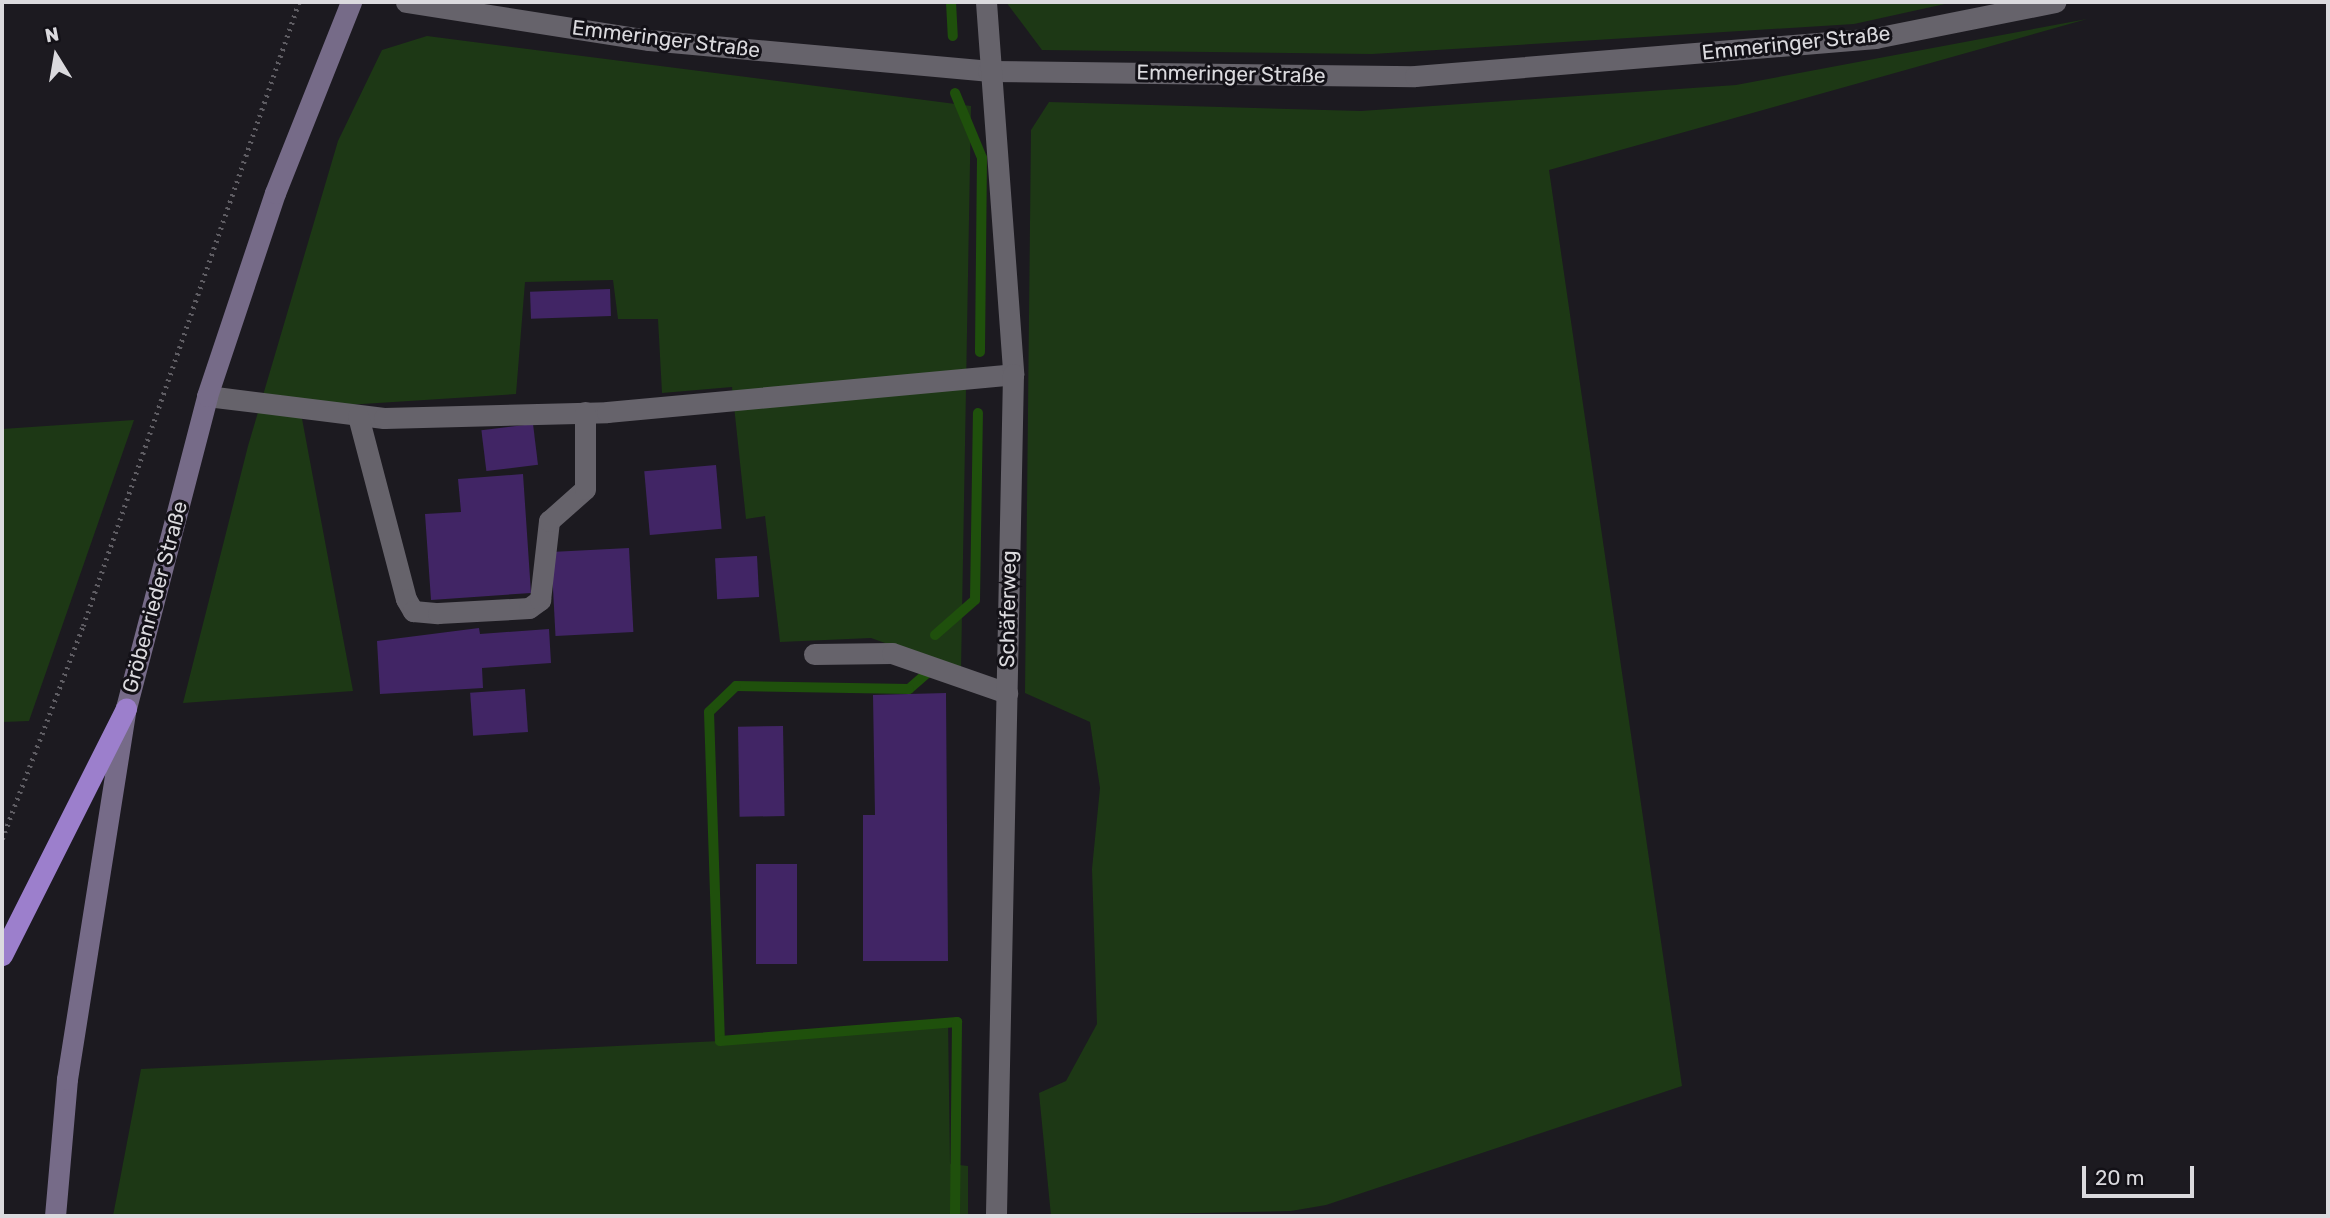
<!DOCTYPE html>
<meta charset="utf-8">
<style>
body{margin:0}
#map{position:relative;width:2330px;height:1218px;overflow:hidden;background:#1c1a20;font-family:Rubik,sans-serif}
div>[style]{position:absolute}
.green>*{inset:0;background:#1d3815}
.stream>*{height:10px;margin:-5px;padding:0 5px;transform-origin:5px;border-radius:5px;background:#1f500c}
.building>*{inset:0;background:#412565;transform-origin:0 0}
.path>*{height:4.5px;margin-top:-2.25px;transform-origin:0;background:repeating-linear-gradient(90deg,#5f5d63 0 2px,transparent 0 7px)}
.lane>*{height:21px;margin:-10.5px;padding:0 10.5px;transform-origin:10.5px;border-radius:10.5px;background:#66636b}
.street>*{height:21px;margin:-10.5px;padding:0 10.5px;transform-origin:10.5px;border-radius:10.5px;background:#66636b}
.secondary>*{height:21px;margin:-10.5px;padding:0 10.5px;transform-origin:10.5px;border-radius:10.5px;background:#766b88}
.highway>*{height:21px;margin:-10.5px;padding:0 10.5px;transform-origin:10.5px;border-radius:10.5px;background:#9c7fcc}
span{translate:-50% -50%;white-space:nowrap;text-align:center;line-height:1.15;-webkit-text-stroke:6px #131117;paint-order:stroke}
.street-label{font-size:21px;color:#dbdade}
.frame{position:absolute;inset:0;border:4px solid #dbdade;pointer-events:none}
.north{position:absolute;left:21px;top:21px;width:70px;height:70px;-webkit-text-stroke:5px #131117;paint-order:stroke;rotate:349deg;font-size:19px;font-weight:700;line-height:28px;text-align:center;color:#dbdade}
.north::after{content:'';display:block;margin:auto;width:24px;height:32px;background:#dbdade;clip-path:polygon(50% 0,100% 100%,50% 72%,0 100%)}
.scale{position:absolute;left:2082px;top:1166px;width:112px;height:32px;box-sizing:border-box;border:4px solid #dbdade;border-top:0;padding-left:9px;font-size:21px;line-height:24px;white-space:nowrap;color:#dbdade;-webkit-text-stroke:5px #131117;paint-order:stroke}
</style>
<div id="map">
<div class="green">
<div style="clip-path:polygon(1006px 2px,1954px 2px,1854px 24px,1372px 54px,1042px 50px)"></div>
<div style="clip-path:polygon(2087px 19px,1549px 170px,1682px 1086px,1326px 1205px,1291px 1211px,1051px 1216px,1039px 1093px,1066px 1081px,1097px 1024px,1092px 869px,1100px 788px,1090px 722px,1025px 693px,1031px 130px,1049px 102px,1361px 111px,1736px 85px)"></div>
<div style="clip-path:polygon(427px 36px,971px 106px,961px 670px,871px 638px,780px 642px,765px 516px,746px 519px,732px 387px,662px 393px,658px 319px,618px 319px,613px 280px,525px 282px,516px 394px,300px 408px,353px 691px,183px 703px,248px 446px,338px 141px,382px 50px)"></div>
<div style="clip-path:polygon(134px 420px,29px 721px,2px 722px,2px 429px)"></div>
<div style="clip-path:polygon(948px 1020px,950px 1164px,968px 1166px,968px 1216px,113px 1216px,141px 1069px,720px 1041px)"></div>
</div>
<div class="stream">
<div style="left:951px;top:2px;width:34px;rotate:87deg"></div>
<div style="left:955px;top:93px;width:70px;rotate:67.4deg"></div>
<div style="left:982px;top:158px;width:194px;rotate:90.6deg"></div>
<div style="left:935px;top:635px;width:53px;rotate:-41.2deg"></div>
<div style="left:975px;top:600px;width:187px;rotate:-89.1deg"></div>
<div style="left:933px;top:668px;width:32px;rotate:139deg"></div>
<div style="left:909px;top:689px;width:173px;rotate:-179deg"></div>
<div style="left:736px;top:686px;width:37px;rotate:136deg"></div>
<div style="left:709px;top:712px;width:329px;rotate:88.1deg"></div>
<div style="left:720px;top:1041px;width:238px;rotate:-4.6deg"></div>
<div style="left:957px;top:1022px;width:194px;rotate:90.6deg"></div>
</div>
<div class="building">
<div style="left:610px;top:289px;width:27px;height:80px;rotate:88deg"></div>
<div style="left:533px;top:424px;width:41px;height:52px;rotate:83deg"></div>
<div style="left:716px;top:465px;width:64px;height:72px;rotate:85deg"></div>
<div style="clip-path:polygon(523px 474px,531px 593px,431px 600px,425px 514px,461px 512px,458px 479px)"></div>
<div style="left:629px;top:548px;width:84px;height:78px;rotate:87deg"></div>
<div style="left:757px;top:556px;width:41px;height:42px;rotate:87deg"></div>
<div style="clip-path:polygon(479px 628px,480px 634px,549px 629px,551px 663px,482px 668px,483px 688px,380px 694px,377px 641px)"></div>
<div style="left:525px;top:689px;width:43px;height:55px;rotate:86deg"></div>
<div style="clip-path:polygon(946px 693px,948px 961px,863px 961px,863px 815px,875px 815px,873px 695px)"></div>
<div style="left:783px;top:726px;width:90px;height:45px;rotate:89deg"></div>
<div style="left:756px;top:864px;width:41px;height:100px"></div>
</div>
<div class="path">
<div style="left:2px;top:839px;width:228px;rotate:-69.2deg"></div>
<div style="left:83px;top:626px;width:660px;rotate:-70.91deg"></div>
</div>
<div class="lane">
<div style="left:207px;top:396px;width:178px;rotate:7.1deg"></div>
<div style="left:384px;top:418px;width:223px;rotate:-1.5deg"></div>
<div style="left:607px;top:412px;width:408px;rotate:-5.3deg"></div>
<div style="left:358px;top:416px;width:189px;rotate:75.3deg"></div>
<div style="left:406px;top:599px;width:14px;rotate:60deg"></div>
<div style="left:413px;top:611px;width:25px;rotate:5deg"></div>
<div style="left:438px;top:613px;width:91px;rotate:-3.1deg"></div>
<div style="left:529px;top:608px;width:14px;rotate:-36deg"></div>
<div style="left:540px;top:600px;width:80px;rotate:-83.5deg"></div>
<div style="left:549px;top:521px;width:48px;rotate:-41.6deg"></div>
<div style="left:585px;top:489px;width:77px;rotate:-90deg"></div>
<div style="left:814px;top:654px;width:78px;rotate:-0.7deg"></div>
<div style="left:892px;top:653px;width:122px;rotate:19.2deg"></div>
</div>
<div class="street">
<div style="left:406px;top:2px;width:246px;rotate:8.9deg"></div>
<div style="left:649px;top:40px;width:340px;rotate:5.2deg"></div>
<div style="left:988px;top:71px;width:427px;rotate:0.7deg"></div>
<div style="left:1415px;top:76px;width:462px;rotate:-4.7deg"></div>
<div style="left:1875px;top:38px;width:184px;rotate:-11.3deg"></div>
<div style="left:986px;top:2px;width:373px;rotate:85.8deg"></div>
<div style="left:1013px;top:374px;width:842px;rotate:91.16deg"></div>
</div>
<div class="secondary">
<div style="left:55px;top:1216px;width:138px;rotate:-85deg"></div>
<div style="left:67px;top:1079px;width:376px;rotate:-81deg"></div>
<div style="left:126px;top:708px;width:322px;rotate:-75.4deg"></div>
<div style="left:207px;top:396px;width:214px;rotate:-71.5deg"></div>
<div style="left:275px;top:193px;width:206px;rotate:-68.3deg"></div>
</div>
<div class="highway">
<div style="left:2px;top:955px;width:276px;rotate:-63.3deg"></div>
</div>
<div class="street-label">
<span style="left:666px;top:39px;rotate:7deg">Emmeringer Straße</span>
<span style="left:1796px;top:43px;rotate:-6deg">Emmeringer Straße</span>
<span style="left:1231px;top:74px;rotate:1deg">Emmeringer Straße</span>
<span style="left:155px;top:597px;rotate:-75deg">Gröbenrieder Straße</span>
<span style="left:1008px;top:609px;rotate:-89deg">Schäferweg</span>
</div>
<div class="frame"></div>
<div class="north">N</div>
<div class="scale">20 m</div>
</div>
